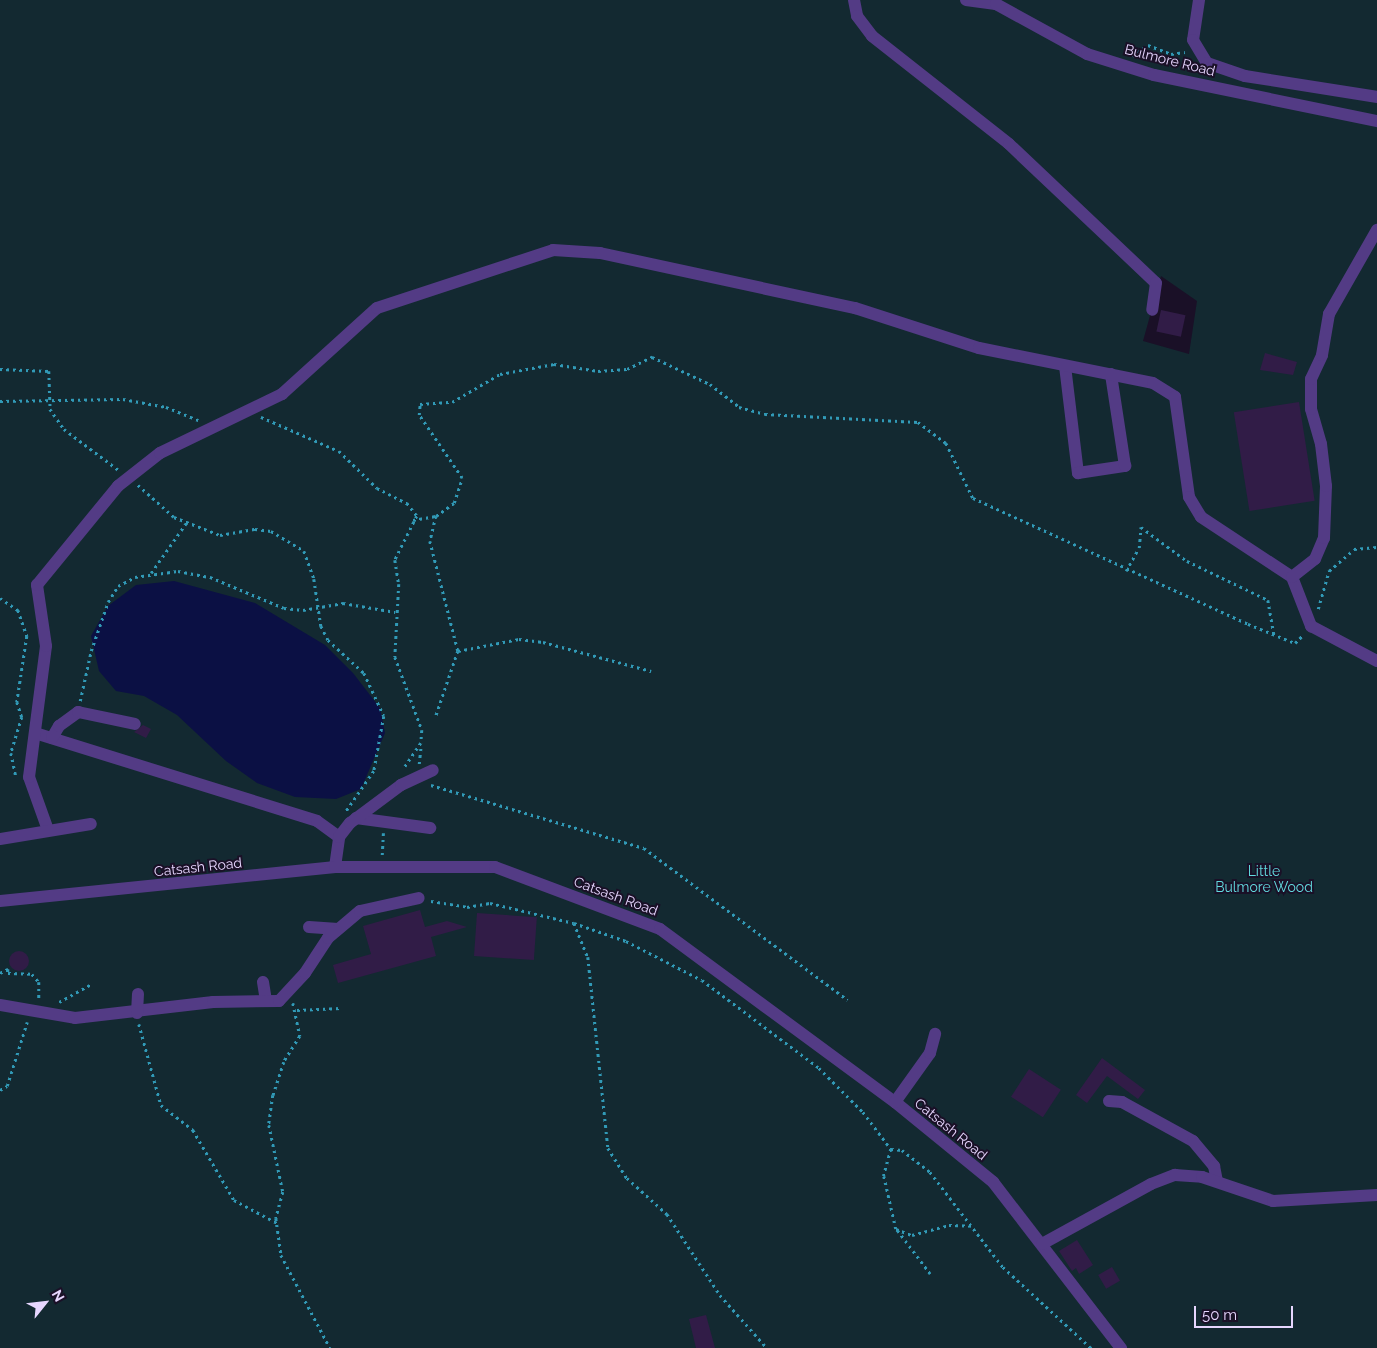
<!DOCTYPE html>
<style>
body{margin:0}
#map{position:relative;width:1377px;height:1348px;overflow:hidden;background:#1a1027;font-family:Raleway,sans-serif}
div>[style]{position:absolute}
.green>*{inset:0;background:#132931}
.water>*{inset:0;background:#0b1044}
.building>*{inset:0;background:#311c47;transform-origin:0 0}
.round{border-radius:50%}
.path>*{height:2.5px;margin-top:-1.25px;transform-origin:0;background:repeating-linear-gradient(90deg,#319ab7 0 2.5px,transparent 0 6.5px)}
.minor>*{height:12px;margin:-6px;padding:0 6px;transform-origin:6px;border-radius:6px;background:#533b85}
span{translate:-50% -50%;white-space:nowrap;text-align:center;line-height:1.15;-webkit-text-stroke:4px #1a1027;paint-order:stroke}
.street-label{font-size:14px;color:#e6d6fe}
.park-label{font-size:14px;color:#62dbdf}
.north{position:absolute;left:20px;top:1278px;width:50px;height:50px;-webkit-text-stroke:4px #1a1027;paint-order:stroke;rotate:61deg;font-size:14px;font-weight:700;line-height:20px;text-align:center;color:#e6d6fe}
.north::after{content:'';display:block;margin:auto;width:18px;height:22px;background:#e6d6fe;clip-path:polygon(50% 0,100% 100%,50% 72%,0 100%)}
.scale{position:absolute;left:1194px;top:1306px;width:99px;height:22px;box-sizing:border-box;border:2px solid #e6d6fe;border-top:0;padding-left:6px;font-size:15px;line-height:18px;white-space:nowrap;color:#e6d6fe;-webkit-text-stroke:4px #1a1027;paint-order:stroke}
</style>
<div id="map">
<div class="green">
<div style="clip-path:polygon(evenodd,0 0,1377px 0,1377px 1348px,0 1348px,0 0,1161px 276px,1197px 301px,1189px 354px,1143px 341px,1161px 276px)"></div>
</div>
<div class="water">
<div style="clip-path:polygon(174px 581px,255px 603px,325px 645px,353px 673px,380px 708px,385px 733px,361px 789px,336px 799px,295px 797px,257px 783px,226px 761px,177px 715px,144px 696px,116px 691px,99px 671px,91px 636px,108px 606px,136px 585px)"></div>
</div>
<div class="building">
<div style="left:1161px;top:310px;width:25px;height:22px;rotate:12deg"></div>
<div style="clip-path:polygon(1265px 353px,1297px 362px,1293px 375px,1260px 370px)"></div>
<div style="left:1299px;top:402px;width:100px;height:66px;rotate:81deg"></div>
<div style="clip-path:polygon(143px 725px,151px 729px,146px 738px,134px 732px)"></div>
<div style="clip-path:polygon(420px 910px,425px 927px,447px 921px,467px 927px,431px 937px,436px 956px,338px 983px,333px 965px,371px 954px,363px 926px)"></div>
<div style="left:477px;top:913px;width:60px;height:43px;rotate:4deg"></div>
<div class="round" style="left:9px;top:951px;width:20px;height:20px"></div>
<div style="clip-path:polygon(1102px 1058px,1145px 1090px,1138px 1099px,1107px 1076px,1087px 1103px,1076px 1095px)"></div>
<div style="left:1029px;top:1069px;width:38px;height:33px;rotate:33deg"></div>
<div style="clip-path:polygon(1077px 1240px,1093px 1265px,1079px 1274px,1076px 1268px,1072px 1271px,1059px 1251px)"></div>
<div style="left:1112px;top:1267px;width:16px;height:16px;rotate:60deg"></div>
<div style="clip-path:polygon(706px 1315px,715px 1348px,696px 1348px,689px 1319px)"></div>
</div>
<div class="path">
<div style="left:1132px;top:56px;width:19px;rotate:-35deg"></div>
<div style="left:1148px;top:45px;width:25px;rotate:21deg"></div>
<div style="left:1171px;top:54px;width:14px;rotate:-8deg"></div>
<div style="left:0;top:369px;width:49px;rotate:2.3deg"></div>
<div style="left:49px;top:371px;width:38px;rotate:88deg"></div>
<div style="left:50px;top:409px;width:24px;rotate:55deg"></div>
<div style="left:64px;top:429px;width:70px;rotate:36.9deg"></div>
<div style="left:0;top:401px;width:123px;rotate:-0.9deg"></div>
<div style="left:123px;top:399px;width:44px;rotate:10.5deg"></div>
<div style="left:166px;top:407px;width:35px;rotate:22deg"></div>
<div style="left:261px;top:417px;width:85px;rotate:23.6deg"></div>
<div style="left:339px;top:451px;width:53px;rotate:44.2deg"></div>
<div style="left:377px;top:488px;width:34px;rotate:27deg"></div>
<div style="left:407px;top:503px;width:16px;rotate:52deg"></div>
<div style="left:417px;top:516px;width:49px;rotate:116.6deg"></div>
<div style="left:395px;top:560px;width:24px;rotate:81deg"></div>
<div style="left:399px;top:584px;width:73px;rotate:93.1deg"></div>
<div style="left:395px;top:657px;width:78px;rotate:69.7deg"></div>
<div style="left:422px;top:730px;width:13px;rotate:94deg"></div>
<div style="left:421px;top:743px;width:30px;rotate:124deg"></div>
<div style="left:138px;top:485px;width:48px;rotate:41.6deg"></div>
<div style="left:174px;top:517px;width:49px;rotate:21.4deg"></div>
<div style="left:220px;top:535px;width:36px;rotate:-10deg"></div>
<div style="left:255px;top:529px;width:16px;rotate:7deg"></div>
<div style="left:271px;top:531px;width:39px;rotate:31deg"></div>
<div style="left:304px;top:551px;width:30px;rotate:70deg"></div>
<div style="left:314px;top:579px;width:48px;rotate:81.5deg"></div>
<div style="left:321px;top:626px;width:16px;rotate:63deg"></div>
<div style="left:328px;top:640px;width:49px;rotate:42.5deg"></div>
<div style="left:364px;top:673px;width:47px;rotate:65.1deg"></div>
<div style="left:384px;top:716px;width:56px;rotate:100.3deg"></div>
<div style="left:374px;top:771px;width:51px;rotate:124.6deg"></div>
<div style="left:436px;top:516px;width:26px;rotate:103deg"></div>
<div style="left:430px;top:541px;width:114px;rotate:75.7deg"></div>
<div style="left:458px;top:651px;width:69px;rotate:108.7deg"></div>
<div style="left:413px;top:520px;width:23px;rotate:-10deg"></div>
<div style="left:436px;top:516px;width:22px;rotate:-36deg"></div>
<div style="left:454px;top:503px;width:26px;rotate:-72deg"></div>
<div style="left:462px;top:478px;width:76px;rotate:-124.3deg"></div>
<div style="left:419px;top:415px;width:11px;rotate:-85deg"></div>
<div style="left:420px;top:404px;width:32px;rotate:-4deg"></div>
<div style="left:452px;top:402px;width:56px;rotate:-30.3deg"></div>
<div style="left:500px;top:374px;width:55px;rotate:-10.5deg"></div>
<div style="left:554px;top:364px;width:45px;rotate:9deg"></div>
<div style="left:598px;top:371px;width:29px;rotate:-4deg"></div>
<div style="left:627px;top:369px;width:28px;rotate:-26deg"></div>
<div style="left:652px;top:357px;width:64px;rotate:25deg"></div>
<div style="left:710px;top:384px;width:37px;rotate:38deg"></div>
<div style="left:739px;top:407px;width:27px;rotate:15deg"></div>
<div style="left:765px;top:414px;width:153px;rotate:3deg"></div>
<div style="left:918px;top:422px;width:35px;rotate:37deg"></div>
<div style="left:946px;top:443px;width:61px;rotate:63.9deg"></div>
<div style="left:973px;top:498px;width:302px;rotate:24.6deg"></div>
<div style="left:1248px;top:624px;width:51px;rotate:22deg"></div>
<div style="left:1295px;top:643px;width:11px;rotate:-45deg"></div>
<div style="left:1141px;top:527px;width:57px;rotate:36.5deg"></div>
<div style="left:1187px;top:561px;width:90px;rotate:25.7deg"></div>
<div style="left:1268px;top:600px;width:36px;rotate:80deg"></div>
<div style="left:1126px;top:571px;width:26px;rotate:-61deg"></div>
<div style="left:1139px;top:548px;width:21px;rotate:-85deg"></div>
<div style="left:151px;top:573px;width:62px;rotate:-54.8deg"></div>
<div style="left:0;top:598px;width:22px;rotate:34deg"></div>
<div style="left:18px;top:610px;width:28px;rotate:71deg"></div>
<div style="left:27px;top:636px;width:67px;rotate:98.6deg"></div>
<div style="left:17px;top:702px;width:16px;rotate:72deg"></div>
<div style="left:22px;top:717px;width:38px;rotate:107deg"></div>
<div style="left:11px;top:753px;width:25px;rotate:78deg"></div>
<div style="left:1318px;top:609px;width:40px;rotate:-74deg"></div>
<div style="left:1329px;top:571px;width:33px;rotate:-41deg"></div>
<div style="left:1354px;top:549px;width:23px;rotate:-5deg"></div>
<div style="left:458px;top:651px;width:62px;rotate:-11.1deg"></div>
<div style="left:519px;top:639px;width:24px;rotate:7deg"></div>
<div style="left:543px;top:642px;width:112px;rotate:15deg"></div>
<div style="left:80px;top:701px;width:51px;rotate:-77.6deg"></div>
<div style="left:91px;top:651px;width:52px;rotate:-70.9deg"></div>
<div style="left:108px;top:602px;width:19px;rotate:-58deg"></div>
<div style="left:118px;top:586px;width:19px;rotate:-28deg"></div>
<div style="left:135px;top:577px;width:43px;rotate:-7.9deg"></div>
<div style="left:178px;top:571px;width:33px;rotate:11deg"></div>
<div style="left:210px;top:577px;width:80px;rotate:22.7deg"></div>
<div style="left:284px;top:608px;width:19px;rotate:6deg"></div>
<div style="left:303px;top:610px;width:41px;rotate:-9.9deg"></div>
<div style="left:343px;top:603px;width:53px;rotate:9.8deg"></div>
<div style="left:419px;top:764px;width:19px;rotate:-84deg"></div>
<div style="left:431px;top:785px;width:222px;rotate:16.5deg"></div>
<div style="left:644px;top:848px;width:254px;rotate:36.7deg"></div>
<div style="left:382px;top:855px;width:22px;rotate:-87deg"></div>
<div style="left:431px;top:901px;width:36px;rotate:9deg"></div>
<div style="left:467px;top:907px;width:23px;rotate:-10deg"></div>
<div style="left:490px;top:903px;width:86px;rotate:13.4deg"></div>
<div style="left:574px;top:923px;width:55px;rotate:19.1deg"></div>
<div style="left:626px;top:941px;width:85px;rotate:27.2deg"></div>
<div style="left:702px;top:980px;width:146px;rotate:36.9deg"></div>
<div style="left:819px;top:1068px;width:62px;rotate:45deg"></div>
<div style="left:863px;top:1112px;width:46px;rotate:52.9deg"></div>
<div style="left:891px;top:1149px;width:11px;rotate:5deg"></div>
<div style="left:902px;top:1150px;width:36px;rotate:38deg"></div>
<div style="left:930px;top:1172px;width:120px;rotate:52.5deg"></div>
<div style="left:1003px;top:1267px;width:120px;rotate:42.6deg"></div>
<div style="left:574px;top:923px;width:37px;rotate:68deg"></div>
<div style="left:588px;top:957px;width:192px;rotate:84deg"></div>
<div style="left:608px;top:1148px;width:36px;rotate:58deg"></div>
<div style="left:627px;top:1178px;width:54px;rotate:42deg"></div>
<div style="left:667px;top:1214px;width:97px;rotate:56.8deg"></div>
<div style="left:720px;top:1295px;width:71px;rotate:48.4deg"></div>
<div style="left:0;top:973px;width:9px;rotate:-27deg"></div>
<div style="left:8px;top:969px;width:4px;rotate:90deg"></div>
<div style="left:8px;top:973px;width:24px;rotate:2deg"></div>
<div style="left:32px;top:974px;width:11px;rotate:49deg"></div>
<div style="left:39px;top:982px;width:17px;rotate:90deg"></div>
<div style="left:59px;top:1002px;width:37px;rotate:-29deg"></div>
<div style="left:293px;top:1003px;width:34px;rotate:78deg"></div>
<div style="left:300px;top:1036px;width:31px;rotate:122deg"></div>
<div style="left:284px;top:1062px;width:35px;rotate:108deg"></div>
<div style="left:273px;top:1095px;width:30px;rotate:98deg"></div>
<div style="left:269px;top:1125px;width:68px;rotate:78.2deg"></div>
<div style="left:283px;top:1192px;width:27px;rotate:105deg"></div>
<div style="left:276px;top:1218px;width:37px;rotate:82deg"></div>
<div style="left:281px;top:1255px;width:105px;rotate:62.2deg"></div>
<div style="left:297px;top:1010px;width:44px;rotate:-2.6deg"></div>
<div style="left:139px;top:1024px;width:84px;rotate:74.8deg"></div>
<div style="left:161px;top:1105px;width:41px;rotate:38deg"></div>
<div style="left:193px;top:1130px;width:81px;rotate:59.6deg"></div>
<div style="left:234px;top:1200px;width:49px;rotate:28.1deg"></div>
<div style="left:0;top:1090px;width:8px;rotate:-30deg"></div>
<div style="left:7px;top:1086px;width:67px;rotate:-72.6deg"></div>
<div style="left:891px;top:1149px;width:28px;rotate:105deg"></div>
<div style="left:884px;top:1176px;width:54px;rotate:77.2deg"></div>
<div style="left:930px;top:1274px;width:56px;rotate:-127.1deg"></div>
<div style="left:896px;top:1229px;width:17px;rotate:21deg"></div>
<div style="left:912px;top:1235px;width:38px;rotate:-15deg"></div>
<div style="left:949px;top:1225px;width:25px;rotate:2deg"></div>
</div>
<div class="minor">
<div style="left:854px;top:0;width:16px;rotate:79deg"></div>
<div style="left:857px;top:16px;width:25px;rotate:53deg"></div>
<div style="left:872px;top:36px;width:174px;rotate:38.2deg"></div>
<div style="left:1009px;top:144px;width:202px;rotate:43.4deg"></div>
<div style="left:1156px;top:283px;width:27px;rotate:98deg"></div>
<div style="left:966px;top:0;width:30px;rotate:8deg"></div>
<div style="left:996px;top:4px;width:104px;rotate:28.8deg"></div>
<div style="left:1087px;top:54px;width:70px;rotate:17.4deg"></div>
<div style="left:1154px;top:75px;width:228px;rotate:11.7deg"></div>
<div style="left:1199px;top:0;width:40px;rotate:98.5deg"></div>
<div style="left:1193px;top:40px;width:27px;rotate:59deg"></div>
<div style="left:1207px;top:63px;width:40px;rotate:18.9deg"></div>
<div style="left:1245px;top:76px;width:134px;rotate:9deg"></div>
<div style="left:1065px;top:366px;width:108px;rotate:83.1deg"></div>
<div style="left:1078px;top:473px;width:48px;rotate:-8.5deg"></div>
<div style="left:1125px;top:466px;width:93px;rotate:-98.7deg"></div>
<div style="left:1292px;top:577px;width:53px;rotate:68.8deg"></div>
<div style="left:1311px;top:626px;width:75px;rotate:27.9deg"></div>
<div style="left:35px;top:733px;width:295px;rotate:17.3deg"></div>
<div style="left:317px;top:821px;width:27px;rotate:36deg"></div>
<div style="left:52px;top:738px;width:14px;rotate:-60deg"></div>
<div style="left:59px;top:726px;width:24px;rotate:-36deg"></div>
<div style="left:78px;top:712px;width:58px;rotate:11.9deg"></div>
<div style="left:356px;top:818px;width:75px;rotate:7.7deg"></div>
<div style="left:48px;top:830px;width:56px;rotate:-109.7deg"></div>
<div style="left:29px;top:777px;width:132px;rotate:-82.6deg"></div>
<div style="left:46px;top:646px;width:62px;rotate:-98.4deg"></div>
<div style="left:37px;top:585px;width:128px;rotate:-50.7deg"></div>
<div style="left:118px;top:486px;width:53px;rotate:-38.2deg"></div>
<div style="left:160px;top:453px;width:136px;rotate:-25.8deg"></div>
<div style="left:282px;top:394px;width:128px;rotate:-42.2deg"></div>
<div style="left:377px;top:308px;width:185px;rotate:-18.2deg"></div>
<div style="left:553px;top:250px;width:47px;rotate:3.7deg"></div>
<div style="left:600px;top:253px;width:261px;rotate:12.2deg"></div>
<div style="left:855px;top:308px;width:130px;rotate:17.9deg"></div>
<div style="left:979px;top:348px;width:177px;rotate:11.4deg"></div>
<div style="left:1153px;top:383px;width:26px;rotate:32deg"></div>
<div style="left:1175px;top:397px;width:101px;rotate:82deg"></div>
<div style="left:1189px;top:497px;width:23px;rotate:59deg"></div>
<div style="left:1201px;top:517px;width:109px;rotate:33.4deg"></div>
<div style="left:1292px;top:577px;width:29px;rotate:-38deg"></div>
<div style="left:1315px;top:559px;width:23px;rotate:-67deg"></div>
<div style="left:1324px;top:538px;width:52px;rotate:-87.8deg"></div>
<div style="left:1326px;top:486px;width:42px;rotate:-96.8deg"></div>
<div style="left:1321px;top:444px;width:36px;rotate:-106deg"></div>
<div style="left:1311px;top:409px;width:30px;rotate:-90deg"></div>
<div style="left:1311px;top:379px;width:26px;rotate:-65deg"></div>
<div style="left:1322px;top:355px;width:42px;rotate:-80.3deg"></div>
<div style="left:1329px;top:314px;width:97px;rotate:-60.3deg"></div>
<div style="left:0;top:839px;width:92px;rotate:-9.4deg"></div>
<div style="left:335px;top:867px;width:30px;rotate:-82deg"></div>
<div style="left:339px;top:837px;width:18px;rotate:-52deg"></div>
<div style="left:350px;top:823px;width:64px;rotate:-36.7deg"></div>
<div style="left:401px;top:785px;width:35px;rotate:-25deg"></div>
<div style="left:0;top:901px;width:337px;rotate:-5.8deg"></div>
<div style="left:335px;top:867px;width:160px"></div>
<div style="left:495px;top:867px;width:176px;rotate:20.6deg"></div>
<div style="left:660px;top:929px;width:292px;rotate:36.4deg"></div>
<div style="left:895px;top:1102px;width:127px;rotate:39.2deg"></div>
<div style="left:993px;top:1182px;width:210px;rotate:52.4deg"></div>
<div style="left:309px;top:927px;width:29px;rotate:4deg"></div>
<div style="left:263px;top:982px;width:19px;rotate:81deg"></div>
<div style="left:0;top:1005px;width:76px;rotate:9.8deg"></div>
<div style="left:75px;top:1018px;width:139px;rotate:-6.6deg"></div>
<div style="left:213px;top:1002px;width:66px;rotate:-0.9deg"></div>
<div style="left:279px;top:1001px;width:38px;rotate:-47deg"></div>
<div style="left:305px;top:973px;width:42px;rotate:-56.7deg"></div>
<div style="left:328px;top:938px;width:42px;rotate:-40.2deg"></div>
<div style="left:360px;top:911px;width:60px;rotate:-12.4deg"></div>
<div style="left:137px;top:1013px;width:19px;rotate:-87deg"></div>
<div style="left:1109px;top:1101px;width:13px;rotate:4deg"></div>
<div style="left:1122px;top:1102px;width:81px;rotate:28.8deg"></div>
<div style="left:1193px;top:1141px;width:33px;rotate:50deg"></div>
<div style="left:1214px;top:1166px;width:15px;rotate:79deg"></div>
<div style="left:895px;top:1102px;width:60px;rotate:-54.5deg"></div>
<div style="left:930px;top:1053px;width:20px;rotate:-75deg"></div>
<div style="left:1042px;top:1244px;width:124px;rotate:-28.8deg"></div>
<div style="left:1151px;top:1184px;width:26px;rotate:-21deg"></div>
<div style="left:1175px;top:1175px;width:27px;rotate:4deg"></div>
<div style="left:1202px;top:1177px;width:75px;rotate:18.7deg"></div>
<div style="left:1273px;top:1201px;width:104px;rotate:-3.3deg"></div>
</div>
<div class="street-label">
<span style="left:1170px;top:60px;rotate:14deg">Bulmore Road</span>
<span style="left:198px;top:867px;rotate:-6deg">Catsash Road</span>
<span style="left:616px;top:896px;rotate:20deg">Catsash Road</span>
<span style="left:951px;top:1129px;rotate:39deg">Catsash Road</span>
</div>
<div class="park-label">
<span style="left:1264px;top:879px">Little<br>Bulmore Wood</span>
</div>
<div class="north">N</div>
<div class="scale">50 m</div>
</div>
